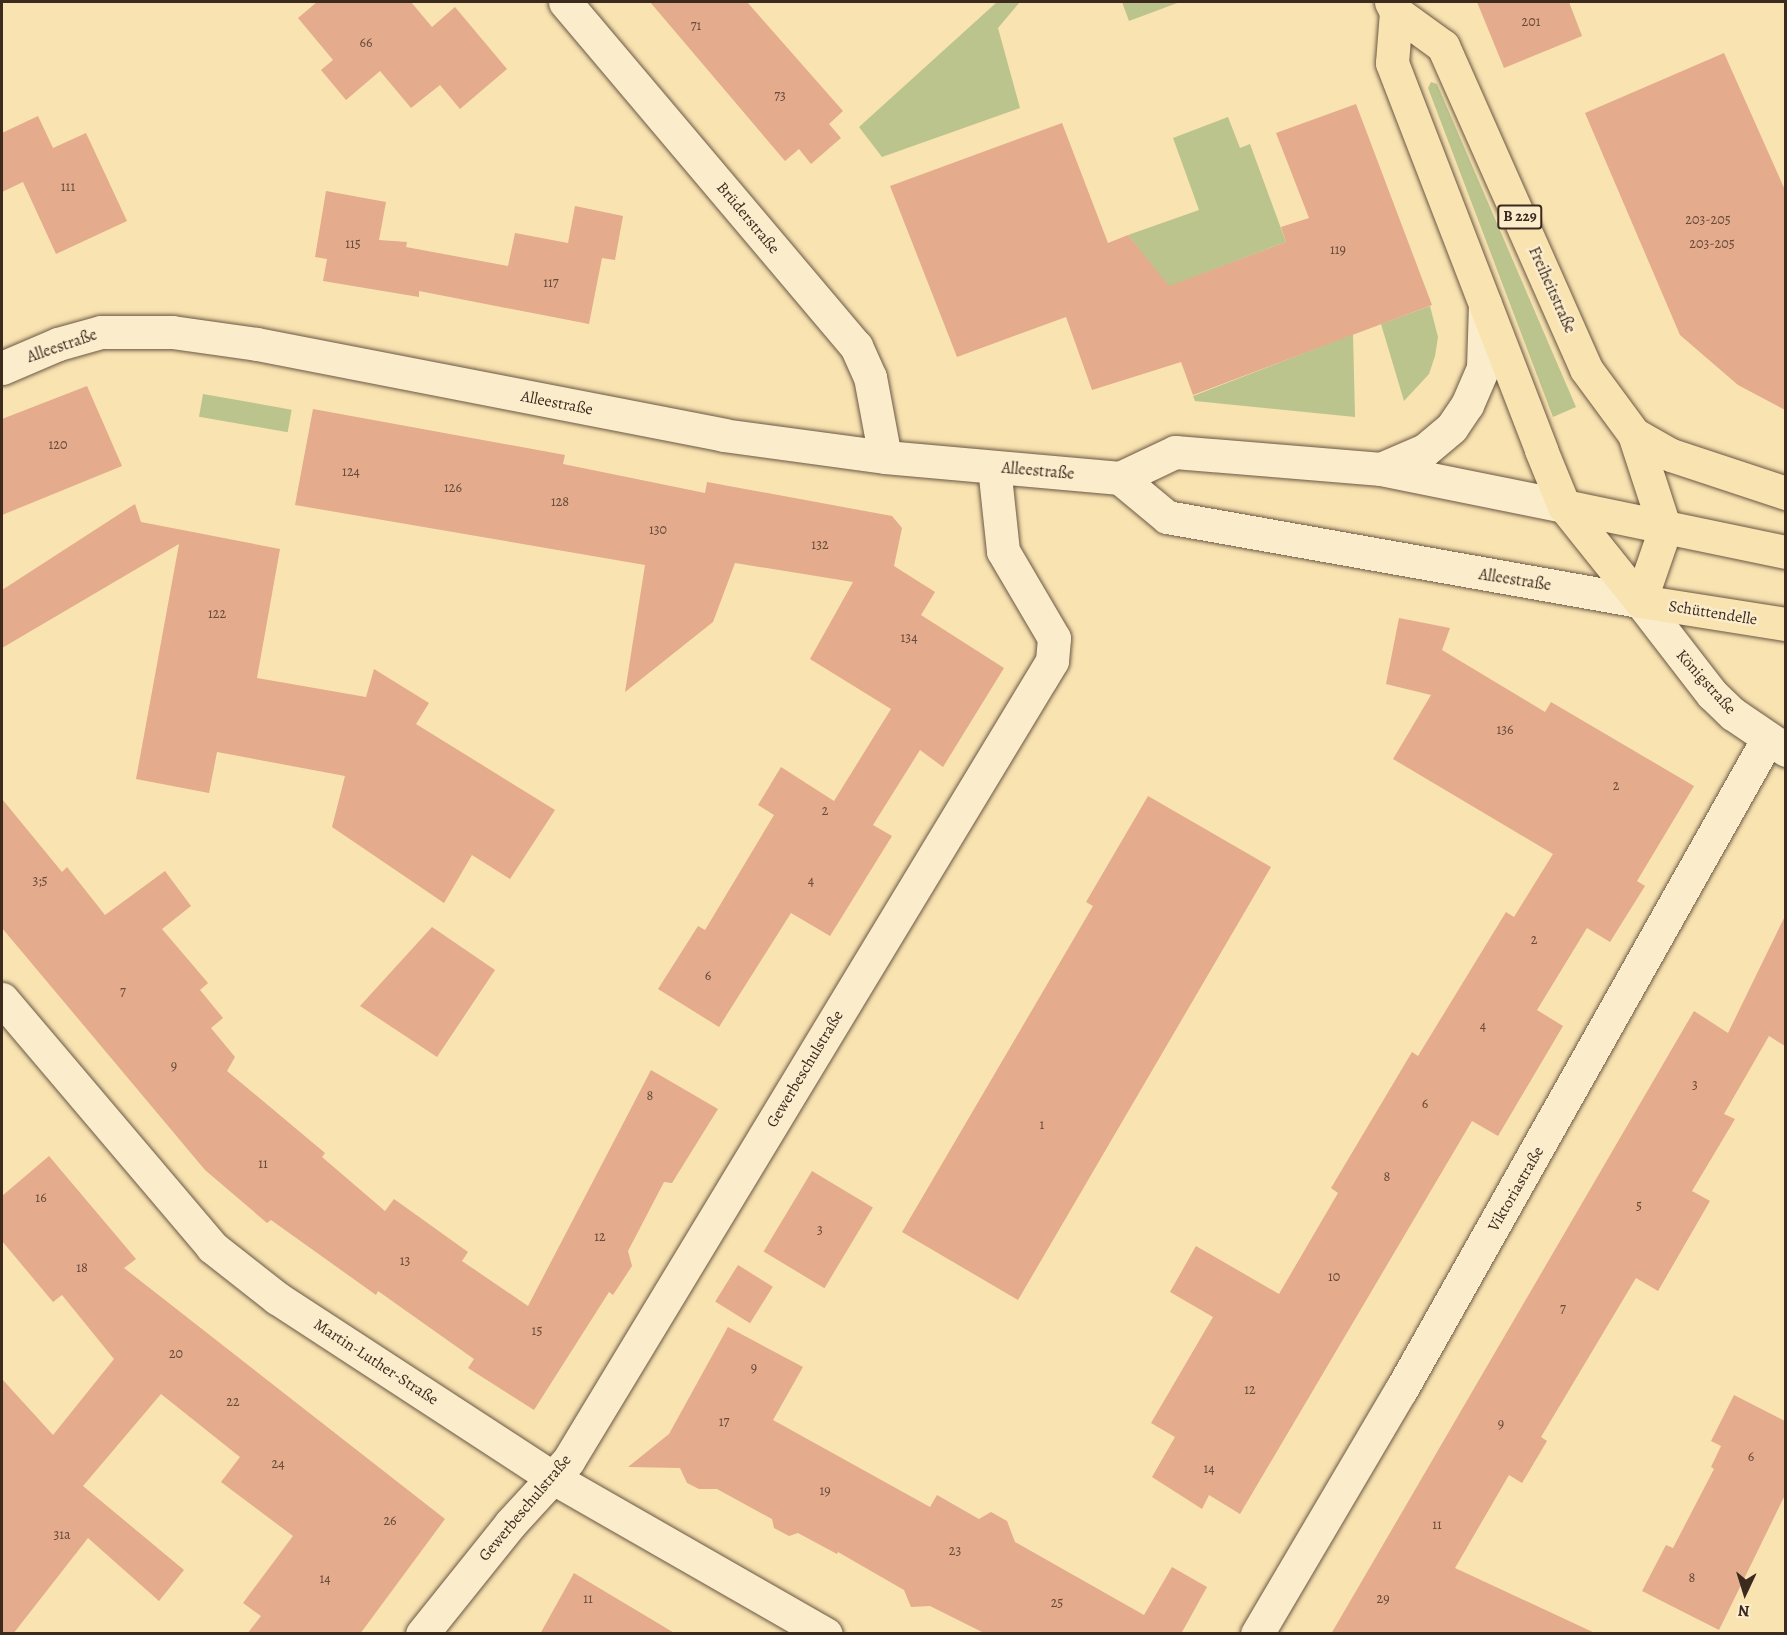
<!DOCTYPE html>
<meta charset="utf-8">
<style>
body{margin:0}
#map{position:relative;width:1787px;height:1635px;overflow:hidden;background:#f9e3b1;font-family:Alegreya,serif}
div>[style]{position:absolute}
.green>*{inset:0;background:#bbc48d;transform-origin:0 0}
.building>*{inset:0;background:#e4ab8c;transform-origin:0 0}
.roads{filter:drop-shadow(0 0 2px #6b5844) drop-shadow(0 0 2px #6b5844)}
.street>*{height:33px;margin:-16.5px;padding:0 16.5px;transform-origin:16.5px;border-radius:16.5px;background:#fbedcc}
.secondary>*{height:33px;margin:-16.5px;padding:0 16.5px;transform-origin:16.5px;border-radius:16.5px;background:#fbedcc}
.primary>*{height:33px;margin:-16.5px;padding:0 16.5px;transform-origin:16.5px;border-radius:16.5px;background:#f9e3b1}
span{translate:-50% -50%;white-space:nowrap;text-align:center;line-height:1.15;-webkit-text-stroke:4.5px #fbedcc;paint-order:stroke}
.number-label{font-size:14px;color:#664a3a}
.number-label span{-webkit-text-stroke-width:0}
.shield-label span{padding:2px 4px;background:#fbedcc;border:2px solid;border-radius:4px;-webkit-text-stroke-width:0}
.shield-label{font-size:15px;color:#3c2a1f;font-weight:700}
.street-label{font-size:16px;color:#3c2a1f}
.frame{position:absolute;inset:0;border:3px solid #3c2a1f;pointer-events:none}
.north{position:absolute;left:1715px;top:1563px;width:60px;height:60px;-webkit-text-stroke:4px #fbedcc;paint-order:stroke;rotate:184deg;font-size:16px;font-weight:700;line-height:24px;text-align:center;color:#3c2a1f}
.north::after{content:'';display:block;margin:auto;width:21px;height:27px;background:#3c2a1f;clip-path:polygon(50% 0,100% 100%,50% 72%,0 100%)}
</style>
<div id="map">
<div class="green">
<div style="clip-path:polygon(997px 2px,1020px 2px,998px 28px,1020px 108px,882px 157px,859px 127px)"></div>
<div style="clip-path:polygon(1122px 2px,1180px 2px,1129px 21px)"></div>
<div style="clip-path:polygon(1431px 82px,1437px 84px,1576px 407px,1553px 417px,1428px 88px)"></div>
<div style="clip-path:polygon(1228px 117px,1240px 148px,1250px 144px,1286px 242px,1168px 287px,1128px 235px,1199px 210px,1173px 138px)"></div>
<div style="clip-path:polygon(1430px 306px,1438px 337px,1435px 356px,1429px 374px,1404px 401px,1381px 324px)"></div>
<div style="clip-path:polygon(1353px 334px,1355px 417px,1195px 401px,1193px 396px)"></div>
<div style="left:203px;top:394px;width:90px;height:23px;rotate:10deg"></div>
</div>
<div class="building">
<div style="clip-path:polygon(317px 2px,411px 2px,432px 27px,455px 7px,507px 69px,460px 109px,440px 85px,411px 108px,380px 71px,346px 100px,321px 70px,333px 60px,298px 18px)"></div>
<div style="clip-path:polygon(650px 2px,747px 2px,843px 111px,829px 124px,841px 138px,811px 164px,799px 149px,785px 161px)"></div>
<div style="clip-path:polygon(1477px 2px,1569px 2px,1582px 36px,1504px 68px)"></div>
<div style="clip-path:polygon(1724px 53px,1785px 190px,1785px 410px,1738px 385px,1680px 335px,1585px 113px)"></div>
<div style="clip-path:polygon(1356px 104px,1432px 305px,1193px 395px,1181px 362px,1092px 390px,1066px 317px,957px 357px,890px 186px,1062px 123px,1108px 243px,1128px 235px,1169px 286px,1286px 242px,1281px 227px,1309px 218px,1276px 133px)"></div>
<div style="clip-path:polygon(38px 116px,53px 148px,86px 133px,127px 221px,56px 254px,23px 182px,2px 192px,2px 133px)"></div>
<div style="clip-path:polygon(326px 191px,386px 202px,379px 240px,407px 242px,406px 247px,508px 266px,515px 233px,568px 243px,575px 206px,623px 216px,615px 260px,602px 258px,589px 324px,419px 291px,419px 297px,323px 281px,327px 259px,315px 257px)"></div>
<div style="clip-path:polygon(87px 386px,122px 466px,2px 515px,2px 419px)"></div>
<div style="clip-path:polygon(313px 409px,565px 455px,563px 464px,705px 493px,707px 482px,892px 516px,902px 528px,894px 566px,935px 592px,921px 615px,1004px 668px,943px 767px,920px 750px,873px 825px,892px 836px,830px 936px,791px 913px,719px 1027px,658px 989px,698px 926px,705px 930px,774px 815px,758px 805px,781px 767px,834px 801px,891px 709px,810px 659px,853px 582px,735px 563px,713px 622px,625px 692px,645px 565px,295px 505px)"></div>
<div style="clip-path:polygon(135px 504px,141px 522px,280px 549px,257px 678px,366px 697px,374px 669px,429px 703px,416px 724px,555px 810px,510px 879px,472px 855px,444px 903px,332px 827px,345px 776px,217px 752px,209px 793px,136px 779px,179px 544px,2px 648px,2px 590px)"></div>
<div style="clip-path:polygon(1399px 618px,1450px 628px,1442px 650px,1545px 712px,1551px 702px,1694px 786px,1637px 881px,1645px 886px,1610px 942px,1587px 928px,1537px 1010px,1563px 1026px,1498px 1136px,1472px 1121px,1240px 1514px,1209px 1495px,1202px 1509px,1152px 1477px,1175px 1437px,1151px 1423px,1213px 1317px,1170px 1292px,1196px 1246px,1279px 1294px,1338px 1193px,1331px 1188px,1412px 1052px,1418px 1056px,1506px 912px,1514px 917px,1553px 854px,1393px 759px,1431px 695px,1386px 684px)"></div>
<div style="clip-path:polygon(1148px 796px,1271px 867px,1018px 1300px,902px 1232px,1093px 906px,1086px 902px)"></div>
<div style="clip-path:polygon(2px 799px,62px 872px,67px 867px,105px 915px,165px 871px,191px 906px,162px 929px,208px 983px,200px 990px,223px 1018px,211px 1028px,235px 1057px,227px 1071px,325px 1153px,322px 1157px,385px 1211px,394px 1199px,468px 1252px,462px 1261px,528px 1306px,651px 1070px,718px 1109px,672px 1183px,664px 1182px,628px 1251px,632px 1266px,613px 1295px,609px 1292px,534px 1410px,468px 1368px,474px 1359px,378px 1291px,376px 1295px,271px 1220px,267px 1223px,205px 1170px,2px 928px)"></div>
<div style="clip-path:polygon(1785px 916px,1785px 1046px,1769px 1036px,1724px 1114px,1735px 1119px,1692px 1191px,1710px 1201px,1658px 1291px,1636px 1278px,1541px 1437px,1547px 1441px,1522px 1483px,1509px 1475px,1455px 1568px,1597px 1634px,1331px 1634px,1694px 1011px,1728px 1033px)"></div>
<div style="clip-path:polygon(432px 927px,495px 970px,437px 1057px,360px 1006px)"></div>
<div style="clip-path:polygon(49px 1156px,136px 1259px,124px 1268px,445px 1519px,360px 1634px,247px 1634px,261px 1616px,243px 1603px,293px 1536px,221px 1482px,240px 1457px,161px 1394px,83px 1486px,184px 1570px,159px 1601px,88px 1538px,13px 1634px,2px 1634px,2px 1379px,53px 1435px,114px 1359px,62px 1295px,53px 1302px,2px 1241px,2px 1196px)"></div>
<div style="left:812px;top:1171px;width:71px;height:94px;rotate:31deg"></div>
<div style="left:738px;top:1265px;width:41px;height:43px;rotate:32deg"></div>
<div style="clip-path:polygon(728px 1327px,803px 1367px,773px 1420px,930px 1507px,937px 1495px,979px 1519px,991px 1512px,1007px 1521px,1015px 1542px,1144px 1615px,1172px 1567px,1207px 1587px,1181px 1634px,986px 1634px,930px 1606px,911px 1607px,904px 1590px,838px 1552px,837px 1554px,798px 1533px,789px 1536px,774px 1528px,772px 1519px,717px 1489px,699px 1489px,687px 1483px,680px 1468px,628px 1467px,669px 1434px)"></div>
<div style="clip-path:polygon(1734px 1395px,1785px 1421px,1785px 1495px,1719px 1630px,1642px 1591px,1666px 1545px,1673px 1548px,1714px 1469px,1711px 1467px,1721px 1446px,1711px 1441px)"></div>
<div style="clip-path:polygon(574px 1573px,676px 1634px,540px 1634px)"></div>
</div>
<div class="roads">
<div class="street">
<div style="left:565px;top:2px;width:451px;rotate:49.8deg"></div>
<div style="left:856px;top:346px;width:34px;rotate:66deg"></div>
<div style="left:870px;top:377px;width:81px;rotate:79.4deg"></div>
<div style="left:2px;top:999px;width:325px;rotate:49.7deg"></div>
<div style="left:212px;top:1247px;width:83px;rotate:38.1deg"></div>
<div style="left:277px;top:1298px;width:332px;rotate:33.1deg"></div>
<div style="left:555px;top:1479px;width:312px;rotate:29.8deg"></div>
<div style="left:422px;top:1634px;width:141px;rotate:-51.3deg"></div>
<div style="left:510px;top:1524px;width:86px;rotate:-47.4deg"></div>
<div style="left:568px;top:1461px;width:935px;rotate:-58.83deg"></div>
<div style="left:1052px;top:661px;width:23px;rotate:-85deg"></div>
<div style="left:1054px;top:638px;width:101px;rotate:-120.4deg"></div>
<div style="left:1003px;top:551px;width:84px;rotate:-96.1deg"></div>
<div style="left:1257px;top:1634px;width:283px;rotate:-59.5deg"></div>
<div style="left:1401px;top:1390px;width:746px;rotate:-60.62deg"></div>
</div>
<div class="secondary">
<div style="left:2px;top:368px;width:61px;rotate:-23.2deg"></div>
<div style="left:58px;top:344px;width:45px;rotate:-15.6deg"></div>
<div style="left:101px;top:332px;width:71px"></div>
<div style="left:172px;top:332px;width:86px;rotate:8deg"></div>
<div style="left:257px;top:344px;width:475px;rotate:11deg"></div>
<div style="left:723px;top:435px;width:163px;rotate:7.7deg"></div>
<div style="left:885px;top:457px;width:236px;rotate:5.1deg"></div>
<div style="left:1120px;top:478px;width:61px;rotate:-25.3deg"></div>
<div style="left:1175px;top:452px;width:207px;rotate:4.7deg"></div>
<div style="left:1381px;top:469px;width:187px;rotate:11.4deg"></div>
<div style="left:1381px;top:469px;width:48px;rotate:-23.4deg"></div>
<div style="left:1425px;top:450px;width:35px;rotate:-40deg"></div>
<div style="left:1452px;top:427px;width:27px;rotate:-56deg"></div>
<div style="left:1467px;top:405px;width:40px;rotate:-66.6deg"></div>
<div style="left:1483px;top:368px;width:64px;rotate:-88.2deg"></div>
<div style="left:1120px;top:478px;width:61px;rotate:39.7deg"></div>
<div style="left:1167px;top:517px;width:480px;rotate:10.1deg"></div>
<div style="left:1640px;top:601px;width:118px;rotate:52.3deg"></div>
<div style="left:1712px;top:694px;width:29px;rotate:44deg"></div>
<div style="left:1733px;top:714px;width:64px;rotate:34.2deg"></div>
</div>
<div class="primary">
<div style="left:1391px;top:2px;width:11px;rotate:63deg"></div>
<div style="left:1396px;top:12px;width:51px;rotate:94.5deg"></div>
<div style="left:1392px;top:63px;width:415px;rotate:68.9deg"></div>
<div style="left:1541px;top:450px;width:61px;rotate:67.7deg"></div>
<div style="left:1564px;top:506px;width:122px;rotate:51.3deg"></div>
<div style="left:1396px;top:12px;width:58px;rotate:35.9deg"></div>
<div style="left:1443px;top:46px;width:353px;rotate:66.1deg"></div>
<div style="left:1586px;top:369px;width:81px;rotate:53.6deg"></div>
<div style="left:1634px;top:434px;width:43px;rotate:29.6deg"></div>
<div style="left:1671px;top:455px;width:121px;rotate:18.3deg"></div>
<div style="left:1634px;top:434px;width:100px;rotate:71.9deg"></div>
<div style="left:1665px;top:529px;width:76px;rotate:109.1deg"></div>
<div style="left:1564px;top:506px;width:227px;rotate:11.7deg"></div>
<div style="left:1640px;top:601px;width:148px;rotate:9deg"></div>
</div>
</div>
<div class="number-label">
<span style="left:1531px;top:22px">201</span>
<span style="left:696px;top:26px">71</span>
<span style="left:366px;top:43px">66</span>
<span style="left:780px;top:96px">73</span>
<span style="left:68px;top:187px">111</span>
<span style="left:1708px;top:220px">203-205</span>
<span style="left:353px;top:244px">115</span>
<span style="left:1712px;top:244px">203-205</span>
<span style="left:1338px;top:250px">119</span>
<span style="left:551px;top:283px">117</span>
<span style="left:58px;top:445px">120</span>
<span style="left:351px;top:472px">124</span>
<span style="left:453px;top:488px">126</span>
<span style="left:560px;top:502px">128</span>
<span style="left:658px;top:530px">130</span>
<span style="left:820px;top:545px">132</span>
<span style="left:217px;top:614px">122</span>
<span style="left:909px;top:638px">134</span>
<span style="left:1505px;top:730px">136</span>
<span style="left:1616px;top:786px">2</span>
<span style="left:825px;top:811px">2</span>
<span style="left:40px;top:881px">3;5</span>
<span style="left:811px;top:881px">4</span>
<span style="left:1534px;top:940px">2</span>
<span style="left:708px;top:976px">6</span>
<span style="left:123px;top:992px">7</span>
<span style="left:1483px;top:1026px">4</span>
<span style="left:174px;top:1066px">9</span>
<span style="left:1695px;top:1085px">3</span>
<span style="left:650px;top:1096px">8</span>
<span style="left:1425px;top:1104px">6</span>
<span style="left:1042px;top:1125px">1</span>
<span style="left:263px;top:1164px">11</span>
<span style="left:1387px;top:1177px">8</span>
<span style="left:41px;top:1198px">16</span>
<span style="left:1639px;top:1206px">5</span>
<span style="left:820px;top:1230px">3</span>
<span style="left:600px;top:1237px">12</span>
<span style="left:405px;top:1261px">13</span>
<span style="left:82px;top:1268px">18</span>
<span style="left:1334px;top:1277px">10</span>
<span style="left:1563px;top:1309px">7</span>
<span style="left:537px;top:1331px">15</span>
<span style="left:176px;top:1354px">20</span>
<span style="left:754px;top:1368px">9</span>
<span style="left:1250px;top:1390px">12</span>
<span style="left:233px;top:1402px">22</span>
<span style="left:724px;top:1422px">17</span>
<span style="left:1501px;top:1424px">9</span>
<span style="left:1751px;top:1457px">6</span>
<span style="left:278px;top:1464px">24</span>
<span style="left:1209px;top:1469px">14</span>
<span style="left:825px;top:1491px">19</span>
<span style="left:390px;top:1521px">26</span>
<span style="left:1437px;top:1525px">11</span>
<span style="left:62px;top:1535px">31a</span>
<span style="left:955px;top:1551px">23</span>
<span style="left:1692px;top:1578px">8</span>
<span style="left:325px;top:1579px">14</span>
<span style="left:588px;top:1599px">11</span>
<span style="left:1383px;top:1599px">29</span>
<span style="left:1057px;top:1603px">25</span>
</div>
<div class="shield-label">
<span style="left:1520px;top:217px">B 229</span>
</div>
<div class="street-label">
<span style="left:748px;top:218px;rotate:50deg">Brüderstraße</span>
<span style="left:1552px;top:290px;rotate:66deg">Freiheitstraße</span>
<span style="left:62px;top:346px;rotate:-19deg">Alleestraße</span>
<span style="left:557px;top:403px;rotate:11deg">Alleestraße</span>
<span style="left:1038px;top:471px;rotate:5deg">Alleestraße</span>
<span style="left:1515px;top:580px;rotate:9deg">Alleestraße</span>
<span style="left:1713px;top:613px;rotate:9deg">Schüttendelle</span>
<span style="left:1706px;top:682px;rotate:48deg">Königstraße</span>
<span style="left:805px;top:1069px;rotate:-59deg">Gewerbeschulstraße</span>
<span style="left:1516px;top:1189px;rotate:-60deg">Viktoriastraße</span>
<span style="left:376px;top:1362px;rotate:33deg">Martin-Luther-Straße</span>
<span style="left:525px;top:1508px;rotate:-50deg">Gewerbeschulstraße</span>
</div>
<div class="frame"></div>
<div class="north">N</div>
</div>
